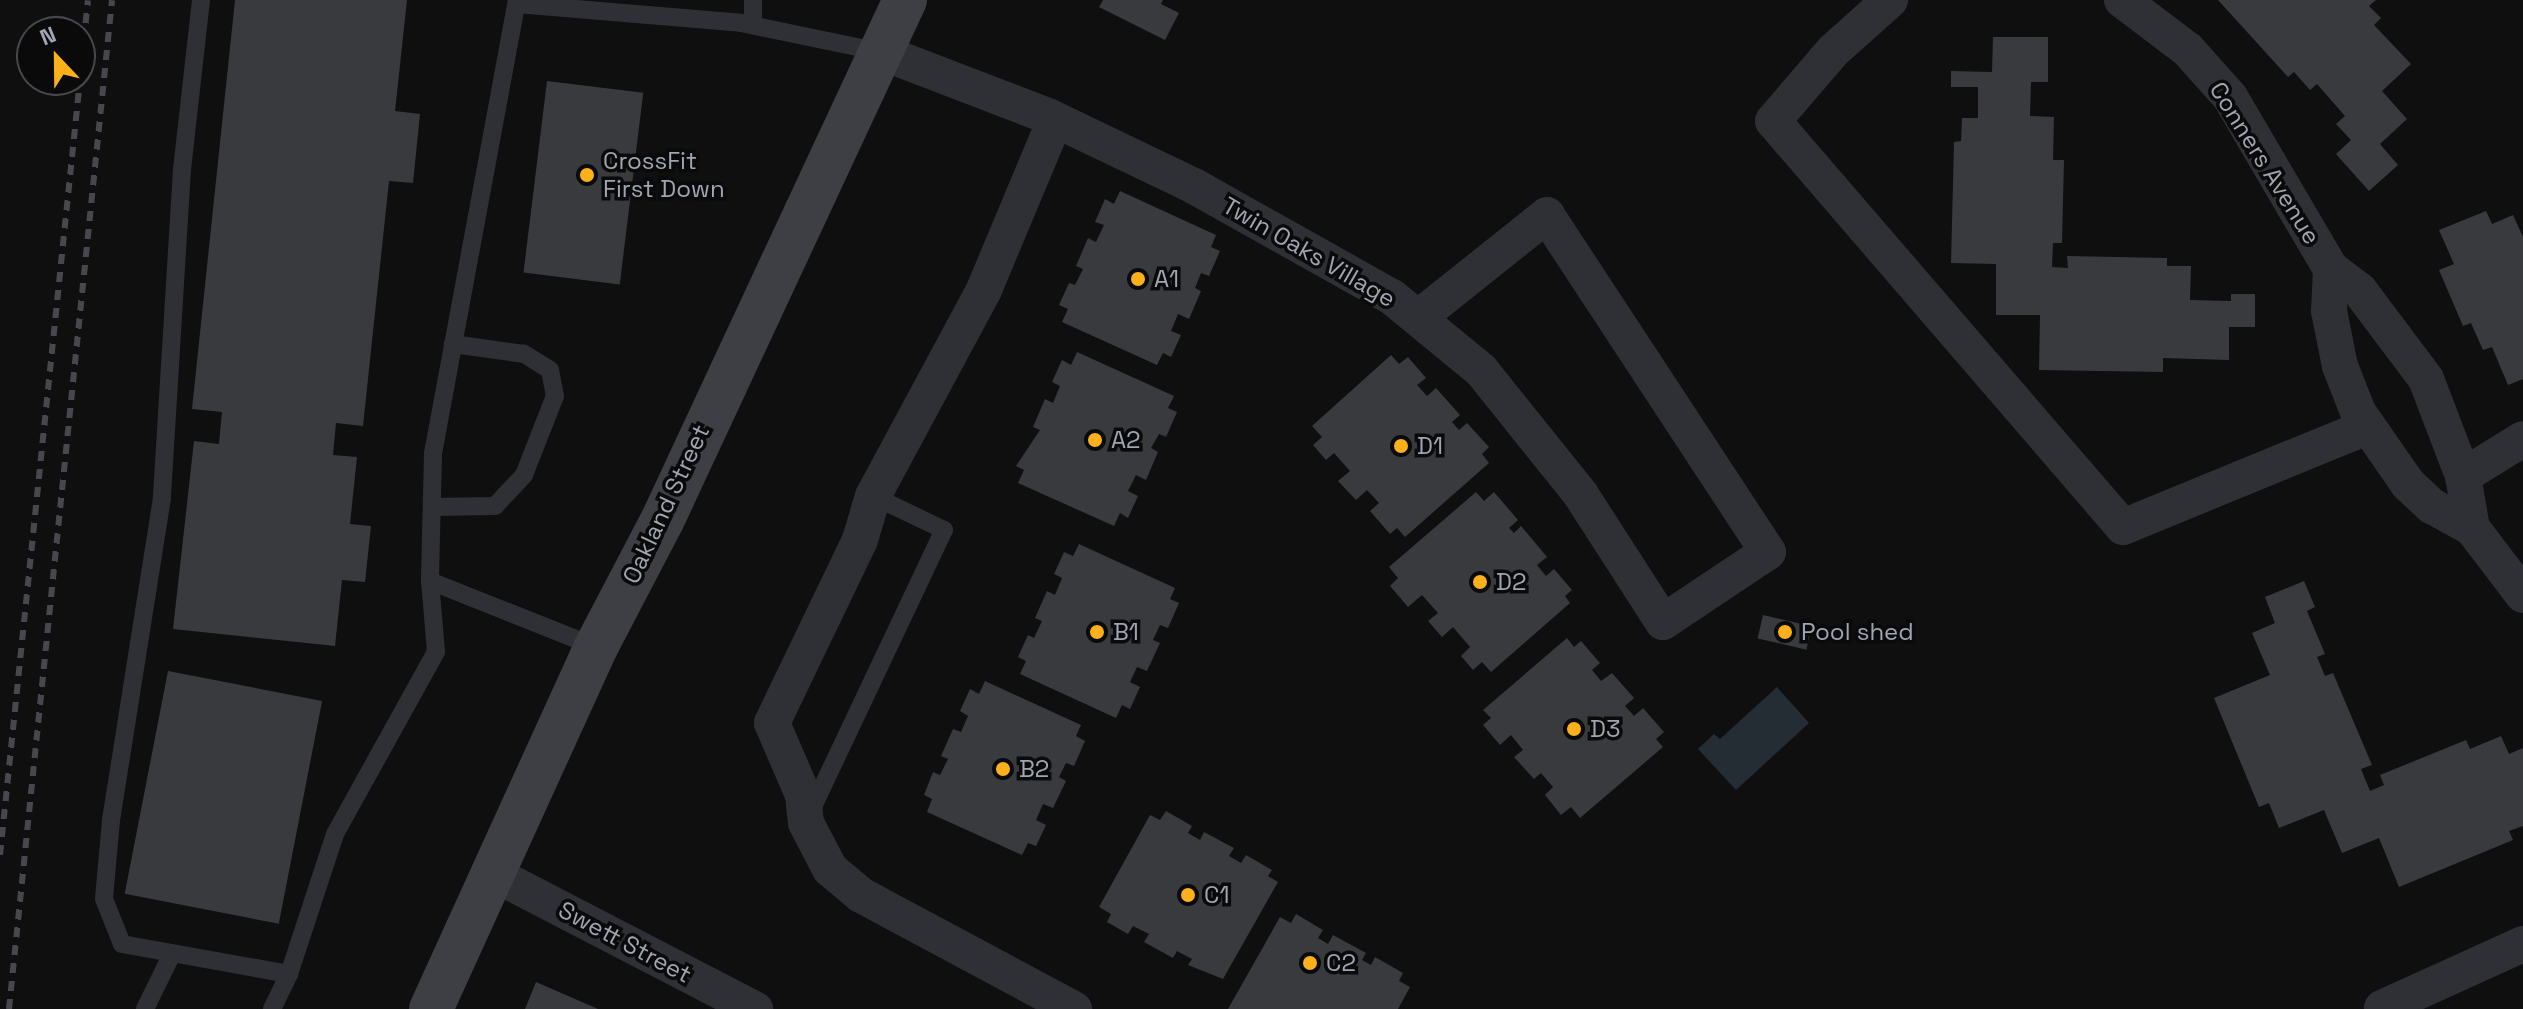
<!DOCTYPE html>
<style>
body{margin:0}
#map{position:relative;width:2523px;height:1009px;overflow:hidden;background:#0f0f10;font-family:"Space Grotesk",sans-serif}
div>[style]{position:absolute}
.water>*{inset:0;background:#252d34}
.building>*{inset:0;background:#383a3e;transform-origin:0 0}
.lane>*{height:18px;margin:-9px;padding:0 9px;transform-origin:9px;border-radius:9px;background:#2f3035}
.street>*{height:36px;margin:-18px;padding:0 18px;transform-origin:18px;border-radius:18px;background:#2f3035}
.secondary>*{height:44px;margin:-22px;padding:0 22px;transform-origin:22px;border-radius:22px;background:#3d3f45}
.rail>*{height:6px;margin-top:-3px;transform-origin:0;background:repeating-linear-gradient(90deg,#46484e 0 10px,transparent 0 18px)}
.dots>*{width:22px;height:22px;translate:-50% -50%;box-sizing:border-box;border:4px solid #0a0a0b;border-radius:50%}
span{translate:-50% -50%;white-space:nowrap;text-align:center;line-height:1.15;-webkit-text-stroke:7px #0a0a0b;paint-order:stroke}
.poi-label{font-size:24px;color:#9fa5b2}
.left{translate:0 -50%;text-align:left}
.street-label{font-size:24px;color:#9fa5b2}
.north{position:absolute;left:16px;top:16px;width:80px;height:80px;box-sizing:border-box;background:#0a0a0b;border:2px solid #46484e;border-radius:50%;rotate:338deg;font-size:22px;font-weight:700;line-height:32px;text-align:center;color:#9fa5b2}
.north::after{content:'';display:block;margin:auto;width:28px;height:36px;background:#fcb11a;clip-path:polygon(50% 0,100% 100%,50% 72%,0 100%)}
</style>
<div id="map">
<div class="water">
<div style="clip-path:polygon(1777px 687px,1809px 723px,1736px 790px,1698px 749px,1714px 734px,1720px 739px)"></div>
</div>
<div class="building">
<div style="clip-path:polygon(235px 0,407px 0,395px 111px,420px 114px,413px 183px,389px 181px,363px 426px,336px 423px,333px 455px,357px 457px,350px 524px,371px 526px,365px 582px,342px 580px,335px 646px,173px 629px,194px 441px,219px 444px,222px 412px,192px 409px)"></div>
<div style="clip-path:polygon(1103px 0,1163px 0,1161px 4px,1179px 13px,1165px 40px,1099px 7px)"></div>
<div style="clip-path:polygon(2218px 0,2376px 0,2369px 6px,2381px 18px,2374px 25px,2411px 64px,2382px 91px,2407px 119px,2380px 144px,2398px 165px,2369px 191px,2336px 154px,2351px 140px,2336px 124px,2345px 116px,2317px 84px,2310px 90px,2294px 72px,2288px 77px)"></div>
<div style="clip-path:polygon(1993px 37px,2048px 37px,2048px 82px,2031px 82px,2030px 116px,2054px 117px,2053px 160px,2064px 160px,2062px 243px,2053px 243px,2052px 267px,2068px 268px,2067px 256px,2167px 258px,2167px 266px,2191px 266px,2190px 300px,2231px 301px,2231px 294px,2255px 294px,2255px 327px,2229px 327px,2229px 360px,2163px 358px,2163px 372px,2039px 370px,2040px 315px,1996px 315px,1996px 264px,1951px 263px,1954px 142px,1961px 141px,1962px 118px,1978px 118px,1978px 87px,1951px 87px,1951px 71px,1992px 72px)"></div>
<div style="left:547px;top:81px;width:97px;height:193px;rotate:7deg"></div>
<div style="clip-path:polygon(1120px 191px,1216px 235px,1211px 247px,1220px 251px,1209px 276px,1201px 273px,1195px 288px,1201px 291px,1189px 319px,1178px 314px,1171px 331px,1181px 335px,1171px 357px,1163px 353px,1157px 365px,1062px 322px,1068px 309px,1059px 305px,1069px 283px,1075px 285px,1083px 269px,1076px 266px,1088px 238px,1096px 242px,1104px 225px,1095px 222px,1105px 199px,1114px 204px)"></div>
<div style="clip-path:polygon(2486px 211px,2492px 224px,2513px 215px,2523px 237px,2523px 379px,2508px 385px,2492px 347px,2483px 350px,2471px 323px,2463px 326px,2439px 270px,2454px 264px,2439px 230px)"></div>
<div style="clip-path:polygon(1077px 352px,1174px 396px,1168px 408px,1177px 412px,1166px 437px,1159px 434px,1151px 448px,1158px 452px,1146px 480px,1136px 475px,1128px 491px,1138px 496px,1128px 518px,1120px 513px,1114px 526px,1018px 483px,1024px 470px,1016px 466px,1040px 430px,1033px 427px,1045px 399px,1053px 403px,1060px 386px,1052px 382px,1062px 360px,1071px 365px)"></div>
<div style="clip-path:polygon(1391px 355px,1399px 364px,1408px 357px,1426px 378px,1417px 385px,1427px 396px,1436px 388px,1460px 415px,1452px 422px,1459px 430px,1467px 423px,1489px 447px,1482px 454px,1489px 463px,1405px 537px,1397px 528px,1390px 534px,1370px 511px,1379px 503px,1367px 490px,1356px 500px,1338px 481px,1350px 471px,1334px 453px,1326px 460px,1313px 445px,1322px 437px,1312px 426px)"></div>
<div style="clip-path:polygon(1476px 492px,1484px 501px,1494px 492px,1518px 520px,1509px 528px,1514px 533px,1521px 526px,1547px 557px,1537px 565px,1546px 576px,1554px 569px,1572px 590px,1565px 596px,1570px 603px,1491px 672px,1482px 662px,1473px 670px,1461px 656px,1470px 647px,1453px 627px,1442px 637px,1428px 621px,1438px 613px,1422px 595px,1408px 607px,1390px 586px,1398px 578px,1389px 567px)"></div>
<div style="clip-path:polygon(1079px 544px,1175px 588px,1170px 599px,1179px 603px,1168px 628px,1160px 625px,1153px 640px,1160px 643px,1147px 671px,1137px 667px,1130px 682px,1140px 687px,1130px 709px,1122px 705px,1116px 718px,1020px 674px,1026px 661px,1018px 657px,1028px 635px,1034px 638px,1042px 621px,1035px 618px,1047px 591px,1055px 595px,1062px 578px,1054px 574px,1064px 552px,1073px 556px)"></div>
<div style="clip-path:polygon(2304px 581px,2315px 607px,2307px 611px,2325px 654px,2317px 657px,2325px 676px,2333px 673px,2372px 765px,2361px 769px,2370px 791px,2384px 785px,2380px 775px,2466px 740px,2470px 749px,2501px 736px,2509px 754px,2523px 748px,2523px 826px,2509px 831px,2513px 840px,2399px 887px,2379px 838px,2342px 853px,2324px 810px,2279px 828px,2269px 803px,2259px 807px,2214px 698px,2270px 675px,2252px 633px,2275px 623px,2265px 597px)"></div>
<div style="left:1763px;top:615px;width:50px;height:24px;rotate:13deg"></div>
<div style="clip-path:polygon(1567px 638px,1574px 647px,1581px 641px,1600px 663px,1592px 670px,1601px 681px,1612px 673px,1634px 698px,1625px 706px,1634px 716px,1643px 708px,1664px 732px,1656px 739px,1663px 747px,1580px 818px,1571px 807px,1561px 815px,1545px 795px,1553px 787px,1541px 773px,1534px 779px,1514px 757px,1523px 750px,1511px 735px,1500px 745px,1483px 725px,1491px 718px,1483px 710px)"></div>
<div style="left:168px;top:671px;width:157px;height:227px;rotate:11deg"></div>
<div style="clip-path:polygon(985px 681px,1081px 725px,1076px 736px,1085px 741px,1074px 766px,1066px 763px,1059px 777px,1066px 781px,1053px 808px,1043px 804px,1036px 820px,1046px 825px,1036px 846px,1028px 843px,1022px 855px,927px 812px,932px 799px,924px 795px,933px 772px,940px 775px,948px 759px,941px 756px,953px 729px,961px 732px,968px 716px,960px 711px,970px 689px,979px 694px)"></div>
<div style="clip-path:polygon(1166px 811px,1192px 826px,1188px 833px,1200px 840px,1204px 832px,1234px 848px,1229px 856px,1241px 863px,1246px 855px,1272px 870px,1268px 876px,1278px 882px,1223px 979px,1188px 965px,1192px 959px,1177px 951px,1173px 958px,1144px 942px,1149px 934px,1133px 926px,1128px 934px,1107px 922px,1111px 914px,1099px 907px,1150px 815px,1160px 820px)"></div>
<div style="clip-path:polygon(1296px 914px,1323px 930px,1318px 938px,1328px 944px,1333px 935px,1366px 953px,1362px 960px,1371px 965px,1375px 957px,1403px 973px,1399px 981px,1410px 987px,1398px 1009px,1228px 1009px,1280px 917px,1291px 923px)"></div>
<div style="clip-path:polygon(536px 982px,598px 1009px,525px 1009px)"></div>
</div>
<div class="lane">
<div style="left:201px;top:0;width:170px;rotate:96.4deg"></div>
<div style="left:182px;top:169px;width:330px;rotate:93.5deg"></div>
<div style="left:162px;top:498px;width:326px;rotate:99deg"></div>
<div style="left:111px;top:820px;width:79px;rotate:95.1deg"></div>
<div style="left:104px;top:899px;width:48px;rotate:68.2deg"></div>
<div style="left:122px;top:944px;width:170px;rotate:10.2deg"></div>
<div style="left:289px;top:974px;width:147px;rotate:-71.8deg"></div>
<div style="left:335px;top:834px;width:208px;rotate:-61deg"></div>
<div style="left:436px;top:652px;width:71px;rotate:-94.8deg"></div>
<div style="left:517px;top:0;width:462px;rotate:100.5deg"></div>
<div style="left:433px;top:454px;width:127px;rotate:91.4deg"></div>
<div style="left:430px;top:581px;width:179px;rotate:21.7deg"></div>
<div style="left:517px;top:4px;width:225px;rotate:4.8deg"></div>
<div style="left:741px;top:23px;width:143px;rotate:11.7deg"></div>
<div style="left:753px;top:25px;width:25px;rotate:-90deg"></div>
<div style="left:432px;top:507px;width:63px;rotate:-0.9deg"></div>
<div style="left:495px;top:506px;width:42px;rotate:-46.9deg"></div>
<div style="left:524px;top:475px;width:85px;rotate:-68.6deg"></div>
<div style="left:555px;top:396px;width:26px;rotate:-101deg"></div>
<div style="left:550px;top:370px;width:31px;rotate:-148deg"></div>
<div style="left:524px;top:354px;width:72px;rotate:-172deg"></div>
<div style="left:811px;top:811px;width:311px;rotate:-64.7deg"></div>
<div style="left:944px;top:530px;width:79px;rotate:-154.4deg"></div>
<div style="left:145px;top:1009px;width:59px;rotate:-63.9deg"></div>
<div style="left:272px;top:1009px;width:39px;rotate:-64deg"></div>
</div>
<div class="street">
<div style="left:1890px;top:0;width:76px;rotate:138.2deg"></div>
<div style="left:1833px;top:51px;width:92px;rotate:130.6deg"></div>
<div style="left:1773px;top:121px;width:536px;rotate:49.24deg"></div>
<div style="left:2123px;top:527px;width:264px;rotate:-22.3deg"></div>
<div style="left:2122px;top:0;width:83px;rotate:37.1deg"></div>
<div style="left:2188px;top:50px;width:63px;rotate:48.2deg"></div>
<div style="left:2230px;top:97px;width:199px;rotate:59.6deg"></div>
<div style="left:2331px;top:269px;width:36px;rotate:37deg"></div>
<div style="left:2360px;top:291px;width:110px;rotate:53.1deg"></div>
<div style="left:2426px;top:379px;width:104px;rotate:69.1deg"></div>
<div style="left:2463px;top:476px;width:53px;rotate:80.2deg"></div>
<div style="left:881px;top:52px;width:181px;rotate:21deg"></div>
<div style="left:1050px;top:117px;width:160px;rotate:25.6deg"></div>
<div style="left:1194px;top:186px;width:227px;rotate:29.3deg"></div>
<div style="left:1392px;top:297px;width:115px;rotate:39.4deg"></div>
<div style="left:1481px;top:370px;width:160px;rotate:51.3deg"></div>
<div style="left:1581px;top:495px;width:151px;rotate:57.2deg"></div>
<div style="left:1663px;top:622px;width:126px;rotate:-33.7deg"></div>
<div style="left:1768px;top:552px;width:403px;rotate:-123.3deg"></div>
<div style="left:1547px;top:215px;width:165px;rotate:141.4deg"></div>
<div style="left:1055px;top:120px;width:184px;rotate:112.7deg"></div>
<div style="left:984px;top:290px;width:234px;rotate:118.3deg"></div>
<div style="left:873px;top:496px;width:46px;rotate:106.5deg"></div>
<div style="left:860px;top:540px;width:203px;rotate:115.7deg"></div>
<div style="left:772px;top:723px;width:78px;rotate:66.7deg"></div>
<div style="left:803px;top:795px;width:28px;rotate:84deg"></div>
<div style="left:806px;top:823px;width:52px;rotate:62.4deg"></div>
<div style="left:830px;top:869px;width:40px;rotate:40deg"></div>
<div style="left:861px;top:895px;width:242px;rotate:28.2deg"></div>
<div style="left:2331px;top:269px;width:42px;rotate:92.7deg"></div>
<div style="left:2329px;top:311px;width:56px;rotate:78.7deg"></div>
<div style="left:2340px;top:366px;width:49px;rotate:68.6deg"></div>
<div style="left:2358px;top:412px;width:88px;rotate:55.2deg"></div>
<div style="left:2408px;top:484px;width:33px;rotate:43deg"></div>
<div style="left:2432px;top:506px;width:46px;rotate:28.8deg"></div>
<div style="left:2472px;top:528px;width:84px;rotate:52.7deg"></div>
<div style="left:2463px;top:476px;width:70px;rotate:-31.7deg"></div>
<div style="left:496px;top:875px;width:292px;rotate:27.4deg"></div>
<div style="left:2382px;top:1008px;width:155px;rotate:-24.4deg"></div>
</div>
<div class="secondary">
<div style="left:431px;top:1009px;width:398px;rotate:-65.5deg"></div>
<div style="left:596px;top:647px;width:142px;rotate:-62.4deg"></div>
<div style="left:662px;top:521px;width:575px;rotate:-65deg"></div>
</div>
<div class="rail">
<div style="left:80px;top:77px;width:77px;rotate:-84.1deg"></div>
<div style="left:0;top:855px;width:779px;rotate:-84.11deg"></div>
<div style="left:9px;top:1009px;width:1014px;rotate:-84.17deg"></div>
</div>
<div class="dots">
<div style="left:587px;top:175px;background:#fcb11a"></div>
<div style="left:1138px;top:279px;background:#fcb11a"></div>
<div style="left:1095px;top:440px;background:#fcb11a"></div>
<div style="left:1401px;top:446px;background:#fcb11a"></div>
<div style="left:1480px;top:582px;background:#fcb11a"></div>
<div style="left:1097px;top:632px;background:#fcb11a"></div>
<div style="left:1785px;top:632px;background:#fcb11a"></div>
<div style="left:1574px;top:729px;background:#fcb11a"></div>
<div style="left:1003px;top:769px;background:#fcb11a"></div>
<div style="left:1188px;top:895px;background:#fcb11a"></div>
<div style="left:1310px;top:963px;background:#fcb11a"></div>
</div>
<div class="poi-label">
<span class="left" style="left:603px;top:175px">CrossFit<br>First Down</span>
<span class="left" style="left:1154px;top:279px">A1</span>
<span class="left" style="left:1111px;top:440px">A2</span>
<span class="left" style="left:1417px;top:446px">D1</span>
<span class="left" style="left:1496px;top:582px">D2</span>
<span class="left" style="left:1113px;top:632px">B1</span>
<span class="left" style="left:1801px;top:632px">Pool shed</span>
<span class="left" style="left:1590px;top:729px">D3</span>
<span class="left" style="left:1019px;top:769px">B2</span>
<span class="left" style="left:1204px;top:895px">C1</span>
<span class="left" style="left:1326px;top:963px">C2</span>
</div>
<div class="street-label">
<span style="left:2265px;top:163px;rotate:58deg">Conners Avenue</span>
<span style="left:1309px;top:252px;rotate:30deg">Twin Oaks Village</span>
<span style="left:666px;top:504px;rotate:-65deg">Oakland Street</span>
<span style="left:625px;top:942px;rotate:28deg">Swett Street</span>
</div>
<div class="north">N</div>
</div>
